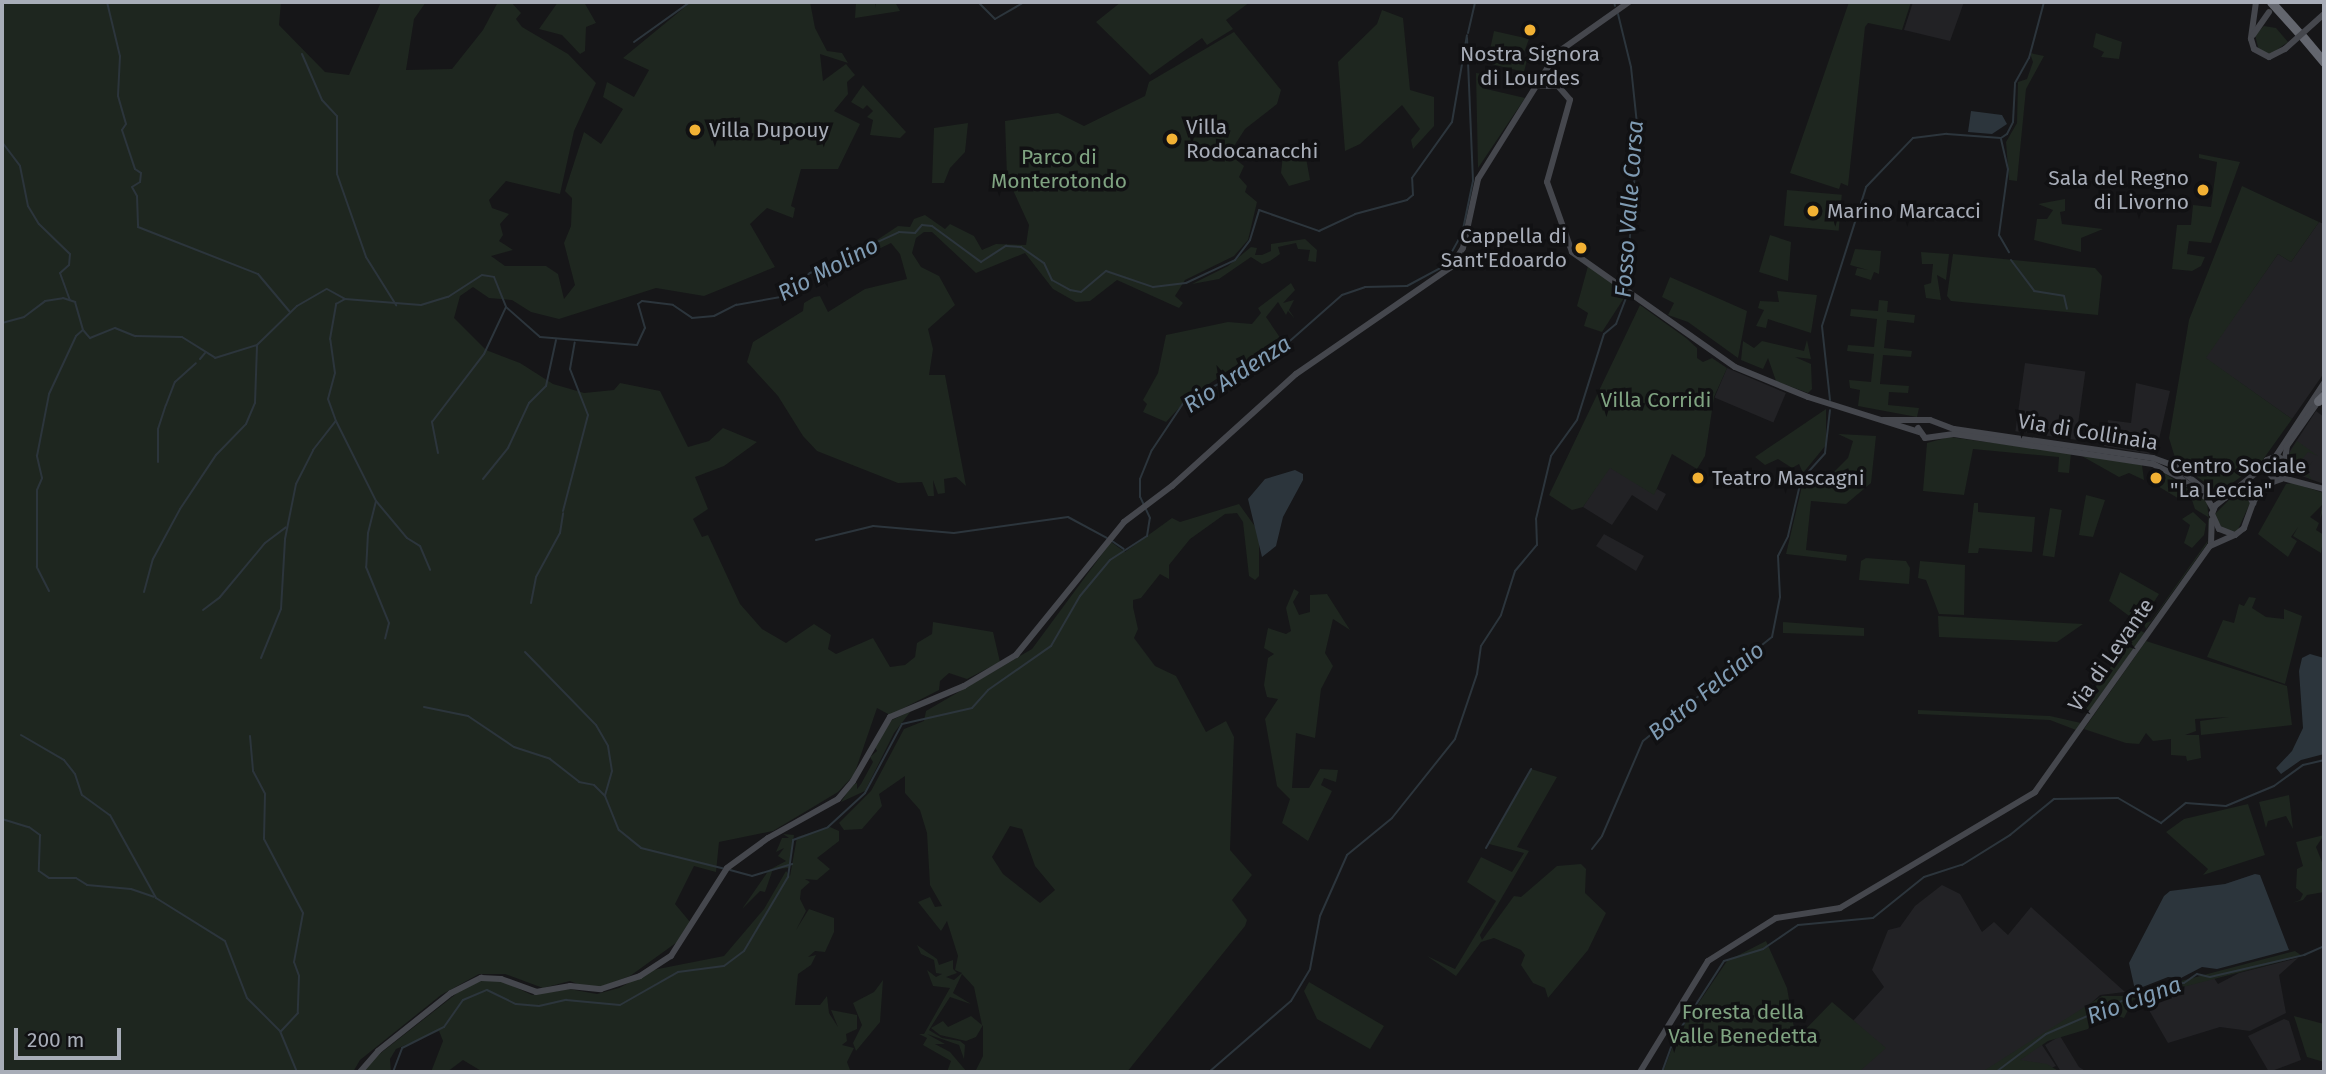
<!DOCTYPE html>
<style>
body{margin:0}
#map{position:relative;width:2326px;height:1074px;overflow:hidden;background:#161618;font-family:"Fira Sans",sans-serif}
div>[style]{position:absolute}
.built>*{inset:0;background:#222225;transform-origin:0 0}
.green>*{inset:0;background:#1e261f;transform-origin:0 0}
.water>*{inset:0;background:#2c353c}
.stream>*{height:2px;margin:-1px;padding:0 1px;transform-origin:1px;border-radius:1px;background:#2c353c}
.secondary>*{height:6px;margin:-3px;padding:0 3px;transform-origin:3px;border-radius:3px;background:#45474d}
.highway>*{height:9px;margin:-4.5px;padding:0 4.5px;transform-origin:4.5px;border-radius:4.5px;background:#63666e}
.secondary-bridge>*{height:6px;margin:-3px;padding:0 3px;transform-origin:3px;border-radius:3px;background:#45474d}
.dots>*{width:19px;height:19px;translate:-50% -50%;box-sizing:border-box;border:4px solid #111113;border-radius:50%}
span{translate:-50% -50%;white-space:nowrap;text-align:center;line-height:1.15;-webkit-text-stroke:7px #111113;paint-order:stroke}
.poi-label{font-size:21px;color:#a8adb8}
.left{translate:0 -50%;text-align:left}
.right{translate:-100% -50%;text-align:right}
.park-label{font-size:21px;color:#7fa381}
.street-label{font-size:21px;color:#a8adb8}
.water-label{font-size:23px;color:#7f9bb3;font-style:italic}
.frame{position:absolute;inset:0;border:4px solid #a8adb8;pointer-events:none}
.scale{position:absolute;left:14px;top:1028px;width:107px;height:32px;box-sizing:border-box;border:4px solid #a8adb8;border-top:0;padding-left:9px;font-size:21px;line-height:24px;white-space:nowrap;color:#a8adb8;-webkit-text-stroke:5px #111113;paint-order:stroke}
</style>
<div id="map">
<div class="built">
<div style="clip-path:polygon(1913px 2px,1964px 2px,1950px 41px,1904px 30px)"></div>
<div style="clip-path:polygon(2319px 222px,2324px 224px,2324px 373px,2292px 419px,2205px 358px,2278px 254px,2291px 262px)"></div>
<div style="left:2025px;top:363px;width:61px;height:69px;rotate:8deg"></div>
<div style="left:1727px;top:368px;width:64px;height:32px;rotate:23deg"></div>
<div style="clip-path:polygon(2136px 383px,2170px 391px,2157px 448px,2149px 454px,2104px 446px,2108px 420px,2131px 423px)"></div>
<div style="clip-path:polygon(2316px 411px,2324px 417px,2324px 484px,2296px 474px,2288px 454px)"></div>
<div style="clip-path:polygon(1610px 466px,1653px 494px,1657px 489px,1666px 494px,1657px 511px,1632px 495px,1612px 525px,1583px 507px)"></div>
<div style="clip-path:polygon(1604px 534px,1644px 556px,1636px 571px,1596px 546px)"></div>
<div style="clip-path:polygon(1942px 885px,1960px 894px,1982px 932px,1994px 922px,2008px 935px,2031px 907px,2125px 992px,2100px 995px,2075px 1018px,2038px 1039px,2056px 1066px,2042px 1072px,1854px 1072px,1852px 1022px,1884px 987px,1872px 970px,1888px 930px,1900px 927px,1915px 906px)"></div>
<div style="clip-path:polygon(2298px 958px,2279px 975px,2286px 1013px,2250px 1031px,2220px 1027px,2168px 1043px,2142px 998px,2214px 978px,2218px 984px,2239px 973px)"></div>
<div style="clip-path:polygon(2284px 1019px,2289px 1021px,2301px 1060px,2269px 1072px,2248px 1036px)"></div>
<div style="clip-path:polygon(2060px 1036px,2079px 1067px,2087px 1072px,2061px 1072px,2045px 1045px)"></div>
</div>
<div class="green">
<div style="clip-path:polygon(2px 2px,281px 2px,279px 25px,325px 72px,349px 75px,381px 2px,426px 2px,414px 19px,406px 70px,452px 69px,483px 30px,498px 2px,511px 2px,521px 13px,516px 19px,522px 27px,568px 54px,596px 83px,574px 131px,560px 194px,506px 181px,489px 200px,492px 208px,509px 214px,500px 224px,503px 235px,499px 241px,513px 250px,491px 256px,505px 266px,546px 266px,558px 274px,564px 299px,575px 285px,564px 243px,571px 226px,572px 198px,565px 191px,584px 132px,601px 144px,623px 109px,603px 97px,607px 82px,634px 97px,649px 70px,623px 58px,691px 2px,810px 2px,815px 28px,827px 51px,842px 53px,848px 63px,820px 54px,823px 81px,846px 64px,855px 75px,847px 82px,848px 94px,834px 111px,860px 124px,838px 169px,801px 169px,791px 206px,795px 208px,793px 218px,767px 208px,750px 224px,775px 267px,704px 296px,656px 288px,559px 319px,531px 312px,512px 300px,489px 298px,473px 287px,460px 296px,454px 318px,486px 350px,520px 363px,553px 384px,584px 393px,614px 390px,620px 383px,660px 391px,688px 447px,709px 441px,723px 428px,757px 442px,724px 466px,695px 477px,708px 509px,693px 519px,702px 537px,708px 535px,740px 604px,762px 629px,786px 643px,814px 624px,831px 635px,828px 649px,836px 654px,873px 638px,890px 667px,905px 665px,915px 657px,917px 643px,932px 634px,933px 622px,993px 632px,1000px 662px,967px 679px,949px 673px,940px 681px,939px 690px,890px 715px,877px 708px,854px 775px,838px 792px,773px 831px,719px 842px,716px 872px,694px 866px,675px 904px,690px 922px,680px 940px,630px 976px,592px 990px,570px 981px,543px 988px,505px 974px,479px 974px,441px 995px,360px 1060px,353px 1072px,2px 1072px)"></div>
<div style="clip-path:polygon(558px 2px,584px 2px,596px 23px,586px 27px,585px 51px,580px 54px,562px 35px,539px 29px)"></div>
<div style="clip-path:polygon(856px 2px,875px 2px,875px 8px,876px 2px,895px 2px,900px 11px,855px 18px)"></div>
<div style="clip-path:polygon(1121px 2px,1250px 2px,1226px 20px,1233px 29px,1207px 45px,1202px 38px,1150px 75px,1096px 22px)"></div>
<div style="clip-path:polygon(1849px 2px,1911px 2px,1902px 30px,1868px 23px,1865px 27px,1848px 186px,1841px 183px,1839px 189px,1790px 173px)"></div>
<div style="clip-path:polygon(1382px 10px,1403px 18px,1410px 90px,1434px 97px,1434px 126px,1413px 149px,1411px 140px,1420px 129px,1402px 105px,1360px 144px,1345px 151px,1338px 62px,1377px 24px)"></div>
<div style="clip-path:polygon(2264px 26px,2276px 28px,2288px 42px,2271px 54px,2259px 51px,2255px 35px)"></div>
<div style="clip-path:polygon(1494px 31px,1529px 39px,1522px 58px,1527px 60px,1524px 72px,1487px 63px)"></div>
<div style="clip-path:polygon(1234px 32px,1281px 90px,1277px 104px,1245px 129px,1229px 154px,1244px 166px,1239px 177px,1247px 186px,1245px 192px,1257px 202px,1248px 240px,1234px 256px,1185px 280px,1175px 296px,1183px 303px,1179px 308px,1117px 280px,1090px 301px,1076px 302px,1053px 289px,1025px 253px,976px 273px,932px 232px,924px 232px,916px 238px,912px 253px,921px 267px,939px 276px,955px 305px,928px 329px,933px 349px,929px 375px,945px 375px,966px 486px,956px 477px,944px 479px,945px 493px,938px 494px,933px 480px,934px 496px,928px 496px,922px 482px,898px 483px,817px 451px,803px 436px,778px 396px,747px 362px,753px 342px,803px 311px,804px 303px,814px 297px,820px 296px,828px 312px,865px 289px,907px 279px,900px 254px,891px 243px,852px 262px,829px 261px,862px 250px,898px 226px,910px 227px,914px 219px,925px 215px,945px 229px,950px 224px,974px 236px,982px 250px,996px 244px,1026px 245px,1029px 225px,1007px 177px,1005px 121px,1058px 113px,1084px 126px,1145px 96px,1149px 82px)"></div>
<div style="clip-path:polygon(2096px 33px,2122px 42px,2119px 59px,2101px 57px,2104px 52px,2093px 47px)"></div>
<div style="clip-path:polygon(2030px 53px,2044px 56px,2026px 89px,2017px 181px,2009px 180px,2006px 142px,2017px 123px,2018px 82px,2027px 79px,2033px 62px)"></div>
<div style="clip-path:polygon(1476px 73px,1483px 74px,1482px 88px,1525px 98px,1478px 168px)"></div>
<div style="clip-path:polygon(863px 85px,906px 132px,900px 138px,870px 135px,873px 120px,867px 117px,873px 111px,867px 105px,863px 109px,851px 102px)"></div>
<div style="clip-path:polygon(968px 123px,965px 152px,950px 168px,944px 183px,932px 183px,934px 128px)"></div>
<div style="clip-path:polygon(1305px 152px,1310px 180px,1289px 186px,1281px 173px,1283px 155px)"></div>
<div style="clip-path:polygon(2199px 154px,2240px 162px,2211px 243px,2189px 241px,2187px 254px,2205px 257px,2201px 266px,2192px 271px,2172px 269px,2177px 225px,2191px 225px,2193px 205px,2211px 207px,2217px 162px,2199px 158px)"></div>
<div style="clip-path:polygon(2242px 186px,2319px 222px,2291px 262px,2278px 254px,2206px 358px,2292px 419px,2262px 461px,2219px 493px,2176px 461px,2169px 438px,2189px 320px)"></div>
<div style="left:1787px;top:190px;width:55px;height:36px;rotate:5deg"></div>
<div style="clip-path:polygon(2065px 199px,2065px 211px,2060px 212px,2062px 224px,2103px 229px,2081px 238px,2081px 252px,2034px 240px,2037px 219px,2047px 219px,2053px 210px,2038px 204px)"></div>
<div style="clip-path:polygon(1770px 235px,1791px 242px,1788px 281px,1759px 272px)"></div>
<div style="clip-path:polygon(1305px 239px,1317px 250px,1316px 262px,1308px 261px,1310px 250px,1298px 249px,1296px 243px,1278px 247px,1280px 254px,1270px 261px,1262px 264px,1251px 257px,1219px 279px,1192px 284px,1228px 266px,1251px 247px,1257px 248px,1255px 255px,1262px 255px,1271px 251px,1271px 244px)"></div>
<div style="clip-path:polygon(1855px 249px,1881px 251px,1879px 274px,1874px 272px,1871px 280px,1855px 275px,1857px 268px,1868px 270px,1850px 265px)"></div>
<div style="clip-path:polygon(1921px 252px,1949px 254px,1946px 280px,1937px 275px,1941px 300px,1926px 298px,1924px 285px,1931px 283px,1933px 264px,1922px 264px)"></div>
<div style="clip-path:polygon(1953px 254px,2095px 268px,2102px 276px,2098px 315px,1951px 301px,1947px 296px)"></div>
<div style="clip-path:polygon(1588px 266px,1620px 288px,1624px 298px,1602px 332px,1584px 326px,1588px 313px,1577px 306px)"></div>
<div style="clip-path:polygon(1670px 277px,1747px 311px,1738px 358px,1688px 322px,1668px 315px,1674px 303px,1662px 297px)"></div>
<div style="clip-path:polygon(1291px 283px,1295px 290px,1283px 303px,1294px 300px,1289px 310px,1295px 319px,1288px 311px,1286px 315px,1278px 302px,1266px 317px,1283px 342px,1253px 365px,1218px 378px,1189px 397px,1166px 422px,1143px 412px,1147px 404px,1143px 400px,1158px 373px,1166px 335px,1228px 322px,1252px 324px,1261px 313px,1258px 308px)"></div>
<div style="clip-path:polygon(1777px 291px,1817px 295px,1811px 333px,1768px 319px,1766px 328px,1756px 326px,1764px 310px,1758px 308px,1760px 301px,1779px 302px)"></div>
<div style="clip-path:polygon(1879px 300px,1888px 301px,1887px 312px,1915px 315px,1914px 323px,1887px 320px,1884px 348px,1912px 351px,1911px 357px,1883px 355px,1880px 384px,1909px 386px,1908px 393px,1889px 392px,1888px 405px,1919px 408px,1917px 417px,1858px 406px,1860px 390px,1850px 388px,1849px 380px,1871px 382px,1874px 354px,1847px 351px,1848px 345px,1874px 347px,1877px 319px,1850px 316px,1851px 309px,1878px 311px)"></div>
<div style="clip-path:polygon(1640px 305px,1686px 338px,1697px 348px,1697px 358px,1703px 362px,1712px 358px,1727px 368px,1714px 397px,1705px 456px,1697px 469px,1672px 454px,1654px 495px,1610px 468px,1583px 507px,1572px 510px,1549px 495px)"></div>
<div style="clip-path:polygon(1807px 340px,1811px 359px,1795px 357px,1811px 364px,1812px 389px,1808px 393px,1776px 381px,1768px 358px,1763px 369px,1741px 360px,1743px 341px,1754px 348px,1762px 341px,1804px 351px)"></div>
<div style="clip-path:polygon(1826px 409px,1826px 445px,1803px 473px,1799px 464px,1792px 468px,1778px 459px,1765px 465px,1755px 457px)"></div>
<div style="clip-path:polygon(1838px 434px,1876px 436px,1871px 483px,1846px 504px,1811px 501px,1806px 550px,1847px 555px,1846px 561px,1786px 554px,1803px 482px,1811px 483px,1812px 489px,1813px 480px,1832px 474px,1848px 458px,1853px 441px)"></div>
<div style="clip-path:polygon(1949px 437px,2071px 453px,2069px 473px,2058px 472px,2059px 457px,1973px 449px,1964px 495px,1923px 491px,1927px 443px)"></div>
<div style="clip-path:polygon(2297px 441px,2318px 456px,2308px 452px,2300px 462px,2307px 468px,2313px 461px,2306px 470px,2312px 480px,2293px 469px,2289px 454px)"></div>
<div style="clip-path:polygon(2080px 455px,2142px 465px,2144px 480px,2129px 473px,2119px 477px)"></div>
<div style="clip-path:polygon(2158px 469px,2207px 501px,2210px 533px,2207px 544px,2146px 629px,2144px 624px,2151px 621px,2209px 539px,2208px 517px,2195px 509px,2192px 500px,2181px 500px,2156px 485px,2162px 482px)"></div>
<div style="clip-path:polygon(2293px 483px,2324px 493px,2324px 508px,2320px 519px,2322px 505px,2310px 517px,2319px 523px,2316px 530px,2324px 535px,2321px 553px,2293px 536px,2298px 527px,2291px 537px,2297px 541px,2288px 557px,2258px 534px,2286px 484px)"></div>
<div style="clip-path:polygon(2238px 491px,2246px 494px,2250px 503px,2237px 532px,2223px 529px,2214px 515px)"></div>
<div style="clip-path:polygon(2086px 495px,2105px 500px,2093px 537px,2079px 535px)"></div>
<div style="clip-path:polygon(1974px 503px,1978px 503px,1978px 512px,2035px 517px,2032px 552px,1979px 548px,1978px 553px,1968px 553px)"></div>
<div style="clip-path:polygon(evenodd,1239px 504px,1259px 532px,1259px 576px,1255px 580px,1249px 576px,1243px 522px,1237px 513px,1225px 514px,1190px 539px,1169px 565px,1169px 579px,1160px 574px,1141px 598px,1133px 600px,1133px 607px,1138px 629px,1134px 638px,1155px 666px,1176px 676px,1206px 732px,1226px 721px,1234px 737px,1230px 850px,1252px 875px,1232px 900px,1247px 920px,1245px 926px,1127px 1072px,975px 1072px,983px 1056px,983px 1025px,976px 1037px,966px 1041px,940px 1035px,931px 1028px,943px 1021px,948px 1027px,971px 1016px,982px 1025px,974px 987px,962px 974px,953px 993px,971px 1004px,950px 997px,929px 1030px,942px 1038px,960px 1041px,965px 1045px,964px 1059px,959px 1045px,927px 1034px,945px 1044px,935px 1044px,950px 1052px,967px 1072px,947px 1072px,951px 1061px,923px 1045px,927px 1038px,919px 1034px,924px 1034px,950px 988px,933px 986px,927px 970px,936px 977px,942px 974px,936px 973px,934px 960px,921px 954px,917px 945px,937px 959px,939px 965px,953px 960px,953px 969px,957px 973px,946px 977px,954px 980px,962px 973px,955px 970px,958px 956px,947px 921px,941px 931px,918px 902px,930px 897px,935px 907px,942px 906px,930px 885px,927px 833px,920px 810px,905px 793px,905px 776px,879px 794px,882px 806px,862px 829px,844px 830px,839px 823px,871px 791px,904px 729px,924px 721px,926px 711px,1032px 649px,1111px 542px,1125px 552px,1172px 518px,1180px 522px,1239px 504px,1010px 826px,1022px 829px,1035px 866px,1055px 890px,1040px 903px,1003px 874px,992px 857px,1010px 826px)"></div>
<div style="left:2050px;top:508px;width:12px;height:48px;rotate:9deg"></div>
<div style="clip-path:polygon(2193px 512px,2206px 524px,2204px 535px,2192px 548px,2184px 543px,2190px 525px,2182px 519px)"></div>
<div style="clip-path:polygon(1866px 558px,1906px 561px,1910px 568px,1909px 584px,1859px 580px,1861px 561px)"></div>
<div style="clip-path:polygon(1920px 561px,1965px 565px,1964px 615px,1939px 614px,1926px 580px,1918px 578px)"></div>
<div style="clip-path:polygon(2120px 572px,2159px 594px,2140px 624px,2109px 601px)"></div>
<div style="clip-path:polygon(1294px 589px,1299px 592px,1293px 602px,1299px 615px,1310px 612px,1310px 595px,1327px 594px,1350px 630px,1333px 619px,1325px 653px,1333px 666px,1321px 689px,1315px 738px,1296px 733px,1292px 788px,1309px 788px,1320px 769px,1338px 770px,1336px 782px,1324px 778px,1321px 785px,1332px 791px,1308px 841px,1282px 823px,1290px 799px,1277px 786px,1265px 719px,1278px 699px,1267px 697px,1264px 685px,1268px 658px,1274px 654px,1264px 648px,1268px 628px,1286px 634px,1291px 631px,1286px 608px)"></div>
<div style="clip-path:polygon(2249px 597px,2256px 598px,2252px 608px,2266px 617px,2284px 619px,2284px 609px,2302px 616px,2285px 684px,2207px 657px,2223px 620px,2234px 623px,2239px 604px,2244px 606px)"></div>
<div style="clip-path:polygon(1938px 616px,2083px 624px,2057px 642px,1939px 637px)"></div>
<div style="clip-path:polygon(1783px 622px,1864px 628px,1864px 636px,1783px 633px)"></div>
<div style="clip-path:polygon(2139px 630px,2145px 633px,2090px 711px,2081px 706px)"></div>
<div style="clip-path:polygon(2146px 641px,2287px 686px,2292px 725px,2201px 735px,2200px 721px,2229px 717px,2195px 719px,2196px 731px,2185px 735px,2199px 735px,2201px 758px,2187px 761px,2186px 756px,2171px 755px,2171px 739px,2153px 741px,2146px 733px,2139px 744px,2126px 743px,2084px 729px)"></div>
<div style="clip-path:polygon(1918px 710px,2050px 716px,2081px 723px,2076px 730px,2050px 720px,1918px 714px)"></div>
<div style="clip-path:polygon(911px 711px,894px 733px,865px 791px,841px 802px,852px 785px,857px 783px,857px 789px,861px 784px,873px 762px,870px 757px,877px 751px,874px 745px,892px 720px)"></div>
<div style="clip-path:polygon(1531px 769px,1557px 777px,1517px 847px,1529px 851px,1480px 935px,1482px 940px,1514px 896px,1521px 897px,1557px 866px,1581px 864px,1586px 869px,1585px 893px,1606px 913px,1588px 950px,1548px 998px,1545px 988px,1533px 983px,1521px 965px,1525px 955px,1521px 950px,1494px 938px,1481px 942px,1456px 976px,1427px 956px,1455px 969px,1496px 901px,1467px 882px,1481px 857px,1512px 872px,1524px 853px,1489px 844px)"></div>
<div style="clip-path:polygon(2289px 795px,2293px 829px,2286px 816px,2268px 821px,2266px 828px,2259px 802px)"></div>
<div style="clip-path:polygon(2248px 804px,2265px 855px,2203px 875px,2208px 869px,2166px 832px,2184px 819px)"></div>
<div style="clip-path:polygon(830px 827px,839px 831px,839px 841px,817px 858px,830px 869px,817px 880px,805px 879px,810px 882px,801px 890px,800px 899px,806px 911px,796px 930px,809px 909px,834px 918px,834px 932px,825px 952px,815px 951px,808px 957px,816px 955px,811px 965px,798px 974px,795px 1005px,820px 1005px,827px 996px,829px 1013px,838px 1027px,831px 1010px,857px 1015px,857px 1029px,846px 1034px,847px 1041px,842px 1045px,854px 1048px,847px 1062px,850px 1070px,483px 1072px,463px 1060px,447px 1072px,431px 1072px,443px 1041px,439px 1031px,396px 1049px,390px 1059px,391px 1072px,363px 1072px,368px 1063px,470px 983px,486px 979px,504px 982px,532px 995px,569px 989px,597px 994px,619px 988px,653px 970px,724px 956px,764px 909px,786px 871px,790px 876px,797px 837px)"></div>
<div style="clip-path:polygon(783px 834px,794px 835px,789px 868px,773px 869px,765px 892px,760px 891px,742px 909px,769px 870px,786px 861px,778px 856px,784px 848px,776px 852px,782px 838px,789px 838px)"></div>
<div style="clip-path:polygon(2324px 835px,2316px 847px,2324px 867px,2324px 892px,2307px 895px,2303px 900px,2292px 903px,2300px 900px,2303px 894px,2296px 888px,2297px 869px,2303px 866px,2296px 842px)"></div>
<div style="clip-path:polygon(1766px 941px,1787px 988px,1796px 1039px,1832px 1002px,1886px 1048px,1859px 1072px,1663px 1072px,1677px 1035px,1727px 961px)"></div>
<div style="clip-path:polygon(2295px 951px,2302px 956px,2133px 1000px,2124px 1018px,2099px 1010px,2088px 1029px,2048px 1041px,2020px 1060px,2047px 1064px,2060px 1072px,1982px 1072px,2102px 996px,2124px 996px)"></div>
<div style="clip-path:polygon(883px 980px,880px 1022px,856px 1051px,853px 1043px,862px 1025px,853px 1003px,874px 992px)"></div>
<div style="clip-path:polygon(1309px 982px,1384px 1026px,1370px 1049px,1317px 1019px,1304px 991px)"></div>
<div style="clip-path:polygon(2294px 1016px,2324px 1024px,2324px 1062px,2307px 1057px)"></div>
</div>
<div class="water">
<div style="clip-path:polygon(1971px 111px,2002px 115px,2007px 124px,1992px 134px,1968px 132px)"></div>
<div style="clip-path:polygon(1295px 470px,1303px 474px,1303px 480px,1283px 517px,1276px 546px,1262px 557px,1248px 499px,1265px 479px)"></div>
<div style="clip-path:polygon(2310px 654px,2324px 658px,2324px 754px,2301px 760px,2281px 774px,2276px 768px,2292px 751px,2303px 728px,2299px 671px,2302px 658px)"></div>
<div style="clip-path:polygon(2255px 874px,2260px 875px,2289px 950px,2217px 969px,2202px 967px,2181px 978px,2168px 977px,2135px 990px,2129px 963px,2164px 896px,2170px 891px,2225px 884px)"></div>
</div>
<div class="stream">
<div style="left:107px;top:2px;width:56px;rotate:76.5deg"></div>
<div style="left:120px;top:56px;width:40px;rotate:92.9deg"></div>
<div style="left:118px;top:96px;width:29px;rotate:74deg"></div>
<div style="left:126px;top:124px;width:7px;rotate:124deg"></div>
<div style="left:122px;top:130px;width:41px;rotate:71.6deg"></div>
<div style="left:135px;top:169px;width:7px;rotate:34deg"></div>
<div style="left:141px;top:173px;width:9px;rotate:96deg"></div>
<div style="left:140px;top:182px;width:9px;rotate:148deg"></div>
<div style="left:132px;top:187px;width:10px;rotate:61deg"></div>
<div style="left:137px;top:196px;width:31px;rotate:88deg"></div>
<div style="left:138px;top:227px;width:129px;rotate:21.4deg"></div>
<div style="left:258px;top:274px;width:50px;rotate:49.9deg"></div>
<div style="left:978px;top:2px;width:24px;rotate:45deg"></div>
<div style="left:995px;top:19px;width:34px;rotate:-30deg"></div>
<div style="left:1614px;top:2px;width:4px;rotate:76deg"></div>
<div style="left:1618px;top:14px;width:55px;rotate:76.2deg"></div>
<div style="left:1631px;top:67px;width:67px;rotate:84deg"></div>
<div style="left:1638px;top:134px;width:152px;rotate:94.5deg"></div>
<div style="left:1468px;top:33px;width:32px;rotate:-77deg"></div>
<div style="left:634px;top:42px;width:69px;rotate:-35.5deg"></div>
<div style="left:302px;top:54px;width:50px;rotate:66.5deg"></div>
<div style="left:322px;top:100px;width:22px;rotate:47deg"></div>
<div style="left:337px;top:116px;width:58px;rotate:90deg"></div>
<div style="left:337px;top:174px;width:88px;rotate:70.7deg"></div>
<div style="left:366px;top:257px;width:57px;rotate:58deg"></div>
<div style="left:2001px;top:139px;width:31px;rotate:77deg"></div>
<div style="left:2008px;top:169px;width:67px;rotate:97.8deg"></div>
<div style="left:1999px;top:235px;width:20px;rotate:60deg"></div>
<div style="left:2px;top:142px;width:30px;rotate:53deg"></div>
<div style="left:20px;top:166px;width:41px;rotate:78.7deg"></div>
<div style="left:28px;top:206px;width:21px;rotate:59deg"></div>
<div style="left:39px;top:224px;width:43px;rotate:44.1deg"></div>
<div style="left:70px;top:254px;width:11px;rotate:95deg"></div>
<div style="left:69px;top:265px;width:12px;rotate:138deg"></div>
<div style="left:60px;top:273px;width:29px;rotate:70deg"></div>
<div style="left:2011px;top:260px;width:39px;rotate:53deg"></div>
<div style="left:2034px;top:291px;width:30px;rotate:9deg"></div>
<div style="left:2064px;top:296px;width:13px;rotate:77deg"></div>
<div style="left:2px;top:323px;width:23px;rotate:-15deg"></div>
<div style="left:24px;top:317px;width:26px;rotate:-37deg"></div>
<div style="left:45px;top:301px;width:18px;rotate:-9deg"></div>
<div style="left:63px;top:298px;width:13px;rotate:18deg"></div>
<div style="left:75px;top:302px;width:29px;rotate:74deg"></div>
<div style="left:83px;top:330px;width:11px;rotate:49deg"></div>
<div style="left:90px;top:338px;width:27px;rotate:-22deg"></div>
<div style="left:115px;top:328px;width:22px;rotate:22deg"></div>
<div style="left:135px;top:336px;width:47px;rotate:1.2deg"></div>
<div style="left:182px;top:337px;width:39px;rotate:32deg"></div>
<div style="left:215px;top:358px;width:44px;rotate:-17.2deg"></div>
<div style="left:257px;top:345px;width:56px;rotate:-44.3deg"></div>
<div style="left:297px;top:306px;width:34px;rotate:-30deg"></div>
<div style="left:327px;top:289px;width:21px;rotate:29deg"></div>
<div style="left:345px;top:299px;width:76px;rotate:4.5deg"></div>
<div style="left:421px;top:305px;width:28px;rotate:-17deg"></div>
<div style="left:448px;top:297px;width:40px;rotate:-32.9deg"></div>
<div style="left:482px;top:275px;width:12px;rotate:9deg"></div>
<div style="left:494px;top:277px;width:32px;rotate:68deg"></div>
<div style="left:506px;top:307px;width:45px;rotate:41.4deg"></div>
<div style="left:540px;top:337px;width:97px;rotate:4.7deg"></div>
<div style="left:637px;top:345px;width:19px;rotate:-65deg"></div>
<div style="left:645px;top:328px;width:25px;rotate:-106deg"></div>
<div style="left:638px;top:304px;width:5px;rotate:-37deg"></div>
<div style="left:642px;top:301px;width:31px;rotate:7deg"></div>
<div style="left:673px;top:305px;width:23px;rotate:34deg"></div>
<div style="left:692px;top:318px;width:22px;rotate:-5deg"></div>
<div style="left:714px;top:316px;width:25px;rotate:-27deg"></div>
<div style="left:736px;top:305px;width:51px;rotate:-10.2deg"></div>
<div style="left:786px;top:296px;width:33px;rotate:-44deg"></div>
<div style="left:810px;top:273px;width:98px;rotate:-24.7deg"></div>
<div style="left:899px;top:232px;width:16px;rotate:4deg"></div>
<div style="left:915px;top:233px;width:11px;rotate:-49deg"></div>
<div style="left:922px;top:225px;width:10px;rotate:6deg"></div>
<div style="left:932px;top:226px;width:61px;rotate:36.3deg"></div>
<div style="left:981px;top:262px;width:30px;rotate:-33deg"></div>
<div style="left:1006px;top:246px;width:15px;rotate:4deg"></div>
<div style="left:1021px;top:247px;width:28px;rotate:35deg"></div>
<div style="left:1044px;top:263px;width:19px;rotate:65deg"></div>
<div style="left:1052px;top:280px;width:21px;rotate:29deg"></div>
<div style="left:1070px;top:290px;width:11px;rotate:10deg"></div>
<div style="left:1081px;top:292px;width:33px;rotate:-40deg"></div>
<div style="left:1106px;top:271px;width:50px;rotate:18.8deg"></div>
<div style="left:1153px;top:287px;width:33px;rotate:-7deg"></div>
<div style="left:1186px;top:283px;width:54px;rotate:-25.1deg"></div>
<div style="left:1235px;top:260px;width:25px;rotate:-53deg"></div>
<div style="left:1250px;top:240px;width:31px;rotate:-73deg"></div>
<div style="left:1259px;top:210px;width:64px;rotate:19.3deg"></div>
<div style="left:1319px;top:231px;width:40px;rotate:-25deg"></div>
<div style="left:1355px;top:214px;width:54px;rotate:-15.1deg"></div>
<div style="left:1407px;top:200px;width:8px;rotate:-40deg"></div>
<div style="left:1413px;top:195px;width:17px;rotate:-93deg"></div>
<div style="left:1412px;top:178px;width:69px;rotate:-54.5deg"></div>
<div style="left:1452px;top:122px;width:88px;rotate:-80.2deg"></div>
<div style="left:200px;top:359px;width:8px;rotate:-50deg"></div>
<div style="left:1830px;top:400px;width:74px;rotate:-96.2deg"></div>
<div style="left:1822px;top:326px;width:146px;rotate:-72.4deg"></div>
<div style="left:1866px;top:187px;width:68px;rotate:-46.2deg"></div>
<div style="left:1913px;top:138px;width:34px;rotate:-7deg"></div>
<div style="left:1947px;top:134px;width:54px;rotate:4.2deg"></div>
<div style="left:2001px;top:138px;width:7px;rotate:-34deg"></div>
<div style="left:2007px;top:134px;width:13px;rotate:-63deg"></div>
<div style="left:2013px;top:122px;width:39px;rotate:-87deg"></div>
<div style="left:2015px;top:83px;width:29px;rotate:-61deg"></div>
<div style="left:2029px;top:58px;width:58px;rotate:-75deg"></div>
<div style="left:336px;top:421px;width:89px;rotate:63.4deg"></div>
<div style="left:376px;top:501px;width:33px;rotate:104deg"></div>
<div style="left:368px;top:533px;width:34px;rotate:93deg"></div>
<div style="left:366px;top:567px;width:61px;rotate:67.7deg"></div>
<div style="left:389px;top:623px;width:16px;rotate:104deg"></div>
<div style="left:438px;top:453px;width:32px;rotate:-101deg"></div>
<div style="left:432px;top:422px;width:86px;rotate:-52.6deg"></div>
<div style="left:484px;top:354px;width:52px;rotate:-64.9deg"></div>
<div style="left:158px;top:462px;width:33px;rotate:-90deg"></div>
<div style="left:158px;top:429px;width:25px;rotate:-72deg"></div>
<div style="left:166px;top:405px;width:25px;rotate:-69deg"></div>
<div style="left:175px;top:382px;width:28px;rotate:-42deg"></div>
<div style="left:483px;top:479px;width:40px;rotate:-51deg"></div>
<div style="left:508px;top:448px;width:50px;rotate:-65deg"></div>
<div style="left:529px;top:403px;width:24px;rotate:-45deg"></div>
<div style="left:546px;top:386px;width:47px;rotate:-77.7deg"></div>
<div style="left:376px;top:501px;width:48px;rotate:50deg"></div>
<div style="left:407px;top:538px;width:15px;rotate:32deg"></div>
<div style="left:420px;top:546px;width:26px;rotate:67deg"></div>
<div style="left:563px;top:511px;width:99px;rotate:-75.4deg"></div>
<div style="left:588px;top:415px;width:49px;rotate:-111.4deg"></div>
<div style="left:570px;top:369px;width:27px;rotate:-80deg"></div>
<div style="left:816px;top:540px;width:59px;rotate:-13.8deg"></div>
<div style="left:873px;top:526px;width:81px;rotate:4.9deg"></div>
<div style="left:954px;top:533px;width:115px;rotate:-8deg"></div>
<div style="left:1068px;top:517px;width:44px;rotate:28.3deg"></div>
<div style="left:1112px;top:541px;width:14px;rotate:34deg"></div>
<div style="left:49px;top:591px;width:27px;rotate:-117deg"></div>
<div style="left:37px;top:567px;width:77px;rotate:-90deg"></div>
<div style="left:37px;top:490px;width:13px;rotate:-67deg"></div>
<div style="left:42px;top:478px;width:23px;rotate:-103deg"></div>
<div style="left:37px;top:456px;width:63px;rotate:-79deg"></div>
<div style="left:49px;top:394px;width:64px;rotate:-65deg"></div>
<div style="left:76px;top:336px;width:9px;rotate:-41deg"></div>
<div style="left:144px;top:592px;width:34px;rotate:-75deg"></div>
<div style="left:153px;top:559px;width:57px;rotate:-61.6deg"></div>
<div style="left:180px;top:509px;width:65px;rotate:-56.3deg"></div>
<div style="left:216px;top:455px;width:43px;rotate:-45.9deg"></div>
<div style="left:246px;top:424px;width:23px;rotate:-67deg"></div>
<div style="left:255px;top:403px;width:57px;rotate:-88deg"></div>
<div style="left:531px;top:603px;width:26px;rotate:-79deg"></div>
<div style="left:536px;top:577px;width:50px;rotate:-61.4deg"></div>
<div style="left:560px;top:533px;width:20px;rotate:-81deg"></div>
<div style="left:203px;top:610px;width:21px;rotate:-37deg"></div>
<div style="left:220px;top:597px;width:70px;rotate:-50.2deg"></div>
<div style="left:265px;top:543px;width:26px;rotate:-37deg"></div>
<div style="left:525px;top:652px;width:102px;rotate:45.8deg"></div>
<div style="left:596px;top:725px;width:24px;rotate:60deg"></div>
<div style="left:608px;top:746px;width:25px;rotate:81deg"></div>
<div style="left:612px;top:771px;width:25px;rotate:106deg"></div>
<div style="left:261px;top:658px;width:53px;rotate:-67.8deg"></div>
<div style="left:281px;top:609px;width:70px;rotate:-86.7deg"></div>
<div style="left:285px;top:539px;width:56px;rotate:-78.7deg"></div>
<div style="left:296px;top:484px;width:38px;rotate:-63deg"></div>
<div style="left:313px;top:450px;width:37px;rotate:-52deg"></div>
<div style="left:336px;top:421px;width:23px;rotate:-110deg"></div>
<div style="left:328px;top:399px;width:27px;rotate:-75deg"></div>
<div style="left:335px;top:373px;width:34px;rotate:-98deg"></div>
<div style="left:330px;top:339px;width:36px;rotate:-80deg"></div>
<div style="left:336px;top:304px;width:10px;rotate:-29deg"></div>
<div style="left:424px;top:707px;width:45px;rotate:11.6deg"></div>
<div style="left:468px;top:716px;width:55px;rotate:34deg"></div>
<div style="left:514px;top:747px;width:38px;rotate:18deg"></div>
<div style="left:550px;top:759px;width:37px;rotate:38deg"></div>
<div style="left:579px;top:782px;width:15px;rotate:11deg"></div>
<div style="left:594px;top:785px;width:16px;rotate:45deg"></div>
<div style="left:605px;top:796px;width:37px;rotate:68deg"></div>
<div style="left:619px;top:830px;width:28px;rotate:39deg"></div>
<div style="left:641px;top:848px;width:87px;rotate:14deg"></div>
<div style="left:21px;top:735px;width:50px;rotate:30.2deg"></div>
<div style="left:64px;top:760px;width:18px;rotate:52deg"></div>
<div style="left:75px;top:774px;width:22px;rotate:72deg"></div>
<div style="left:82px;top:795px;width:34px;rotate:36deg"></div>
<div style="left:110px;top:815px;width:95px;rotate:61deg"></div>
<div style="left:156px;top:898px;width:81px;rotate:31.9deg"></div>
<div style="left:225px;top:941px;width:61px;rotate:68.9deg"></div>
<div style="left:247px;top:998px;width:47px;rotate:45deg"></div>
<div style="left:280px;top:1031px;width:44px;rotate:67.5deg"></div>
<div style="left:250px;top:736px;width:35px;rotate:85deg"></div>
<div style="left:253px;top:771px;width:26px;rotate:62deg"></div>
<div style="left:265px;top:794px;width:45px;rotate:91.3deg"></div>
<div style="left:264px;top:839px;width:84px;rotate:62.2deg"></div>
<div style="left:303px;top:913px;width:50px;rotate:100.4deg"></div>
<div style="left:294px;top:962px;width:15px;rotate:70deg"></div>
<div style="left:299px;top:976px;width:37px;rotate:92deg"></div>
<div style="left:298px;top:1013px;width:25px;rotate:133deg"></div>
<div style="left:2px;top:819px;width:28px;rotate:17deg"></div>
<div style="left:29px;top:827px;width:14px;rotate:36deg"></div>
<div style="left:40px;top:835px;width:36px;rotate:92deg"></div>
<div style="left:39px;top:871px;width:12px;rotate:35deg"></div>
<div style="left:49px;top:878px;width:27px"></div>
<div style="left:76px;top:878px;width:13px;rotate:32deg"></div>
<div style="left:87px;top:885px;width:44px;rotate:5.2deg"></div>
<div style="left:131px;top:889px;width:24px;rotate:19deg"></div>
<div style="left:1486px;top:848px;width:91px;rotate:-60.3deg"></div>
<div style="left:1592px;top:849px;width:16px;rotate:-52deg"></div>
<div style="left:1602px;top:836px;width:103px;rotate:-66.7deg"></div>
<div style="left:1643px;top:741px;width:166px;rotate:-38.9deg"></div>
<div style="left:1772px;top:637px;width:41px;rotate:-78.7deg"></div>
<div style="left:1780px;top:597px;width:41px;rotate:-92.8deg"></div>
<div style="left:1778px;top:556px;width:22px;rotate:-63deg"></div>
<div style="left:1788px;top:536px;width:57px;rotate:-76.9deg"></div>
<div style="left:1801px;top:480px;width:36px;rotate:-48deg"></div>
<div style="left:1825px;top:453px;width:43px;rotate:-83.4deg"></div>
<div style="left:730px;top:870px;width:23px;rotate:15deg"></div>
<div style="left:752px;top:876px;width:42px;rotate:-16.7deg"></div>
<div style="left:393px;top:1072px;width:26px;rotate:-69deg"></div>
<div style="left:402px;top:1048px;width:47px;rotate:-26.6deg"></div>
<div style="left:444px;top:1027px;width:33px;rotate:-55deg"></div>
<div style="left:463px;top:1000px;width:26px;rotate:-23deg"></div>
<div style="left:487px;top:990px;width:32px;rotate:26deg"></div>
<div style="left:516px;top:1004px;width:23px;rotate:5deg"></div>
<div style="left:539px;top:1006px;width:28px;rotate:-13deg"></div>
<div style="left:566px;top:1000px;width:54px;rotate:5.3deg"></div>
<div style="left:620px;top:1005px;width:67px;rotate:-29.6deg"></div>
<div style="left:678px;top:972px;width:46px;rotate:-7.4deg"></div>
<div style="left:724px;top:966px;width:25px;rotate:-37deg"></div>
<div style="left:744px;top:951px;width:86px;rotate:-59.3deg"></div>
<div style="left:788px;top:877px;width:37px;rotate:-82deg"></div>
<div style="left:793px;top:840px;width:37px;rotate:-20deg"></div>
<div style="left:828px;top:827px;width:50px;rotate:-42.6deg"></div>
<div style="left:865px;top:793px;width:78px;rotate:-61.8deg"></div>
<div style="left:902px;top:724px;width:72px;rotate:-12.9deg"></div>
<div style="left:972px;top:708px;width:24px;rotate:-48deg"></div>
<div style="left:988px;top:690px;width:77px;rotate:-34.9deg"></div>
<div style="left:1051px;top:646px;width:58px;rotate:-59.9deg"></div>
<div style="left:1080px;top:596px;width:47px;rotate:-50.2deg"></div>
<div style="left:1110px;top:560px;width:44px;rotate:-33deg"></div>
<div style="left:1147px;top:536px;width:18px;rotate:-81deg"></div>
<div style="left:1150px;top:518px;width:23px;rotate:-115deg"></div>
<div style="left:1140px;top:497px;width:18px;rotate:-90deg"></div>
<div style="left:1140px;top:479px;width:31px;rotate:-68deg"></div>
<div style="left:1152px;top:450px;width:58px;rotate:-56.3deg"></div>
<div style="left:1184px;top:402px;width:102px;rotate:-27.6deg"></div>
<div style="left:1274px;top:355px;width:91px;rotate:-41.4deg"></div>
<div style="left:1342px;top:295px;width:24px;rotate:-19deg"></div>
<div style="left:1365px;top:287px;width:42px;rotate:-1.4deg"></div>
<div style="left:1407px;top:286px;width:42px;rotate:-28.4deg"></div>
<div style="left:1444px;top:266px;width:37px;rotate:-61deg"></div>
<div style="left:1462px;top:234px;width:54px;rotate:-78.3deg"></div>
<div style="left:1473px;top:181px;width:143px;rotate:-92.4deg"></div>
<div style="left:1209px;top:1072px;width:108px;rotate:-40.9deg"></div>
<div style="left:1291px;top:1001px;width:37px;rotate:-59deg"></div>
<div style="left:1310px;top:969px;width:54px;rotate:-79.3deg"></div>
<div style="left:1320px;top:916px;width:67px;rotate:-66.1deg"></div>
<div style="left:1347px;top:855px;width:58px;rotate:-39.4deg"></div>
<div style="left:1392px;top:818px;width:101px;rotate:-51.4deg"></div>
<div style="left:1455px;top:739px;width:69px;rotate:-71.3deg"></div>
<div style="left:1477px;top:674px;width:28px;rotate:-82deg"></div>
<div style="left:1481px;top:646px;width:37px;rotate:-57deg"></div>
<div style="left:1501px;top:615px;width:46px;rotate:-72.3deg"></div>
<div style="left:1515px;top:571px;width:34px;rotate:-50deg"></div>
<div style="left:1537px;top:545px;width:26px;rotate:-92deg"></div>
<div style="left:1536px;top:519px;width:65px;rotate:-76.6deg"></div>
<div style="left:1551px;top:456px;width:44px;rotate:-54.2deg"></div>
<div style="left:1577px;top:420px;width:90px;rotate:-72.6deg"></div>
<div style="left:1604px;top:334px;width:16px;rotate:-40deg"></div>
<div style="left:1616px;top:324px;width:31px;rotate:-69deg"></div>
<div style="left:1662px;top:1072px;width:37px;rotate:-70deg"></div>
<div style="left:1675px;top:1037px;width:90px;rotate:-57.2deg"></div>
<div style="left:1724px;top:961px;width:41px;rotate:-17.1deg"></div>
<div style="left:1763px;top:949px;width:42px;rotate:-34.4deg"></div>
<div style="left:1798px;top:925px;width:75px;rotate:-5.3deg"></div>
<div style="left:1873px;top:918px;width:65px;rotate:-38.8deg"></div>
<div style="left:1924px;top:877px;width:40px;rotate:-18deg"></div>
<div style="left:1962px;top:865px;width:57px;rotate:-32deg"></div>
<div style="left:2010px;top:835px;width:57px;rotate:-39.3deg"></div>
<div style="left:2054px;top:799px;width:64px;rotate:-0.9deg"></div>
<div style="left:2118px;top:798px;width:50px;rotate:30.2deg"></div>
<div style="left:2161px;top:823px;width:32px;rotate:-39deg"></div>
<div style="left:2186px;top:803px;width:40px;rotate:4.3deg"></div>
<div style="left:2226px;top:806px;width:52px;rotate:-22.6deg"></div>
<div style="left:2274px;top:786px;width:36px;rotate:-36deg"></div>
<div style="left:2303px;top:765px;width:22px;rotate:-13deg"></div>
<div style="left:1996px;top:1072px;width:63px;rotate:-37.2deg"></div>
<div style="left:2046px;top:1034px;width:100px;rotate:-23.5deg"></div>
<div style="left:2138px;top:994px;width:16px;rotate:-4deg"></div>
<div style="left:2154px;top:993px;width:13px;rotate:-45deg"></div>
<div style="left:2163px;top:984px;width:21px;rotate:-3deg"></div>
<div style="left:2184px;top:983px;width:16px;rotate:-35deg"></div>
<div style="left:2197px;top:974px;width:13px;rotate:13deg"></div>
<div style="left:2210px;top:977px;width:97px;rotate:-13.2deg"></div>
<div style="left:2304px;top:955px;width:22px;rotate:-24deg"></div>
</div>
<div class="secondary">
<div style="left:2256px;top:2px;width:37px;rotate:98deg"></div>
<div style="left:2251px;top:39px;width:10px;rotate:73deg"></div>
<div style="left:2254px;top:49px;width:17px;rotate:28deg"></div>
<div style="left:2269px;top:57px;width:18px;rotate:-27deg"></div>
<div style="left:2253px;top:35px;width:28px;rotate:-55deg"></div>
<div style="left:1538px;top:86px;width:20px"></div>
<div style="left:1558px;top:86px;width:18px;rotate:49deg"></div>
<div style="left:1570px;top:100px;width:85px;rotate:105.7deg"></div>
<div style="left:1547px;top:182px;width:74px;rotate:70.3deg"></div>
<div style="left:1572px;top:252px;width:199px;rotate:35.2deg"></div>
<div style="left:1735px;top:367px;width:79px;rotate:22.3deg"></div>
<div style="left:1808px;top:397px;width:116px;rotate:17.5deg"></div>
<div style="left:1883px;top:420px;width:47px"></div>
<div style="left:1930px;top:420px;width:26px;rotate:21deg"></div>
<div style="left:1954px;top:429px;width:201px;rotate:8.3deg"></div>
<div style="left:2153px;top:458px;width:23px;rotate:20deg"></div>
<div style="left:2175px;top:466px;width:48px;rotate:38.3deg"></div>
<div style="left:2213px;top:496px;width:12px;rotate:9deg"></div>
<div style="left:1918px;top:428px;width:12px;rotate:55deg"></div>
<div style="left:1925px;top:438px;width:29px;rotate:-8deg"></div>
<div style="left:1954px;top:434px;width:201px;rotate:8.6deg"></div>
<div style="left:2153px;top:464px;width:30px;rotate:27deg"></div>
<div style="left:2180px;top:478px;width:34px;rotate:37deg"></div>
<div style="left:2207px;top:498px;width:13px;rotate:61deg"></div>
<div style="left:2276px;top:456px;width:87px;rotate:-56.7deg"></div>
<div style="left:2285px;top:460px;width:14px;rotate:-82deg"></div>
<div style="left:2287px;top:446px;width:57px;rotate:-54.9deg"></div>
<div style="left:2283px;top:478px;width:42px;rotate:15deg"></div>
<div style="left:2236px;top:489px;width:11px;rotate:15deg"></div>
<div style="left:2247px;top:492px;width:13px;rotate:61deg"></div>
<div style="left:2253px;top:503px;width:27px;rotate:110deg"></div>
<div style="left:2244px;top:528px;width:11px;rotate:142deg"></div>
<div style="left:2235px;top:535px;width:17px;rotate:-159deg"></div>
<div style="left:2219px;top:529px;width:17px;rotate:-115deg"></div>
<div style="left:2212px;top:514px;width:9px;rotate:-69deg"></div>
<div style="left:2215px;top:506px;width:27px;rotate:-39deg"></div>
<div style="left:2236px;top:489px;width:36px;rotate:-39deg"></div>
<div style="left:2253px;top:503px;width:19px;rotate:-62deg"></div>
<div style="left:2262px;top:486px;width:20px;rotate:-20deg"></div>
<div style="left:2281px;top:479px;width:8px;rotate:-45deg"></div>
<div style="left:2287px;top:473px;width:11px;rotate:-95deg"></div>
<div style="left:2286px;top:462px;width:11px;rotate:-146deg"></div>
<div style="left:2277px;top:456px;width:11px;rotate:158deg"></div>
<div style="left:2267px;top:460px;width:9px;rotate:111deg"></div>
<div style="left:2264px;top:468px;width:16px;rotate:47deg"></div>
<div style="left:2211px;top:544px;width:24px;rotate:-88deg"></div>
<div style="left:360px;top:1072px;width:28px;rotate:-49deg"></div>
<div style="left:378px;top:1051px;width:93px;rotate:-38.5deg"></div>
<div style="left:451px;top:993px;width:34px;rotate:-27deg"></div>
<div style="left:481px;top:978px;width:20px;rotate:3deg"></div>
<div style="left:501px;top:979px;width:37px;rotate:20deg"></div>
<div style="left:536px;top:992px;width:35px;rotate:-10deg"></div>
<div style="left:570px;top:986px;width:31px;rotate:6deg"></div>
<div style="left:601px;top:989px;width:41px;rotate:-18.4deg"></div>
<div style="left:640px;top:976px;width:37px;rotate:-33deg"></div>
<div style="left:671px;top:956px;width:104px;rotate:-57.5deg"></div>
<div style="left:727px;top:868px;width:51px;rotate:-36.2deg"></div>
<div style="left:768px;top:838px;width:80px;rotate:-29.1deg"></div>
<div style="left:838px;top:799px;width:23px;rotate:-50deg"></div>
<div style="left:853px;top:781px;width:74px;rotate:-60deg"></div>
<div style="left:890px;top:717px;width:80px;rotate:-22.7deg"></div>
<div style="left:964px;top:686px;width:61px;rotate:-30.8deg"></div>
<div style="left:1016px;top:655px;width:171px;rotate:-50.9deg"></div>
<div style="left:1124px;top:522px;width:60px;rotate:-36.9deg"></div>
<div style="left:1172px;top:486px;width:167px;rotate:-42.1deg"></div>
<div style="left:1296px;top:374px;width:188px;rotate:-34.6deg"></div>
<div style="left:1451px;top:267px;width:22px;rotate:-58deg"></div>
<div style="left:1463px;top:248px;width:71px;rotate:-77.7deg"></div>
<div style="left:1478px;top:179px;width:132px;rotate:-58deg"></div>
<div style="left:1548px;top:67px;width:21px;rotate:-53deg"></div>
<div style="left:1561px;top:50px;width:83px;rotate:-35.2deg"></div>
<div style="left:1640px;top:1072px;width:130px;rotate:-58.5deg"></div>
<div style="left:1708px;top:961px;width:80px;rotate:-32.3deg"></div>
<div style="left:1776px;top:918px;width:65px;rotate:-8.9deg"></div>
<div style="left:1840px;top:908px;width:227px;rotate:-30.7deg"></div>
<div style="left:2035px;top:792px;width:302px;rotate:-54.6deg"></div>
<div style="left:2210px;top:546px;width:27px;rotate:-24deg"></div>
</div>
<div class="highway">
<div style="left:2271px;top:2px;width:42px;rotate:47.9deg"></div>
<div style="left:2303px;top:37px;width:33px;rotate:50deg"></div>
<div style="left:2318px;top:401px;width:8px;rotate:-45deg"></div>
</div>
<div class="secondary-bridge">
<div style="left:2285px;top:49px;width:52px;rotate:-41.9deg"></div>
</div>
<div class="dots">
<div style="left:1530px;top:30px;background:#f2b134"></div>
<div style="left:695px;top:130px;background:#f2b134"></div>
<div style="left:1172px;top:139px;background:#f2b134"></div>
<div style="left:2203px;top:190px;background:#f2b134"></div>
<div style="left:1813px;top:211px;background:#f2b134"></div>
<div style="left:1581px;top:248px;background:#f2b134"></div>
<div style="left:1698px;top:478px;background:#f2b134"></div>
<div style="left:2156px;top:478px;background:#f2b134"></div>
</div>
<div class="poi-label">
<span style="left:1530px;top:66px">Nostra Signora<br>di Lourdes</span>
<span class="left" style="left:1186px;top:139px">Villa<br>Rodocanacchi</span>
<span class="left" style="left:709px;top:130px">Villa Dupouy</span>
<span class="right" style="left:2189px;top:190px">Sala del Regno<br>di Livorno</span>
<span class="left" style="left:1827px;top:211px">Marino Marcacci</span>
<span class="right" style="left:1567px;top:248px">Cappella di<br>Sant'Edoardo</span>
<span class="left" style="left:2170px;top:478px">Centro Sociale<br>"La Leccia"</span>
<span class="left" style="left:1712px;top:478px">Teatro Mascagni</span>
</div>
<div class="park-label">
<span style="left:1059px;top:169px">Parco di<br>Monterotondo</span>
<span style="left:1656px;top:400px">Villa Corridi</span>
<span style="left:1743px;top:1024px">Foresta della<br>Valle Benedetta</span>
</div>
<div class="street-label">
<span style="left:2088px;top:432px;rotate:9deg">Via di Collinaia</span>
<span style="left:2111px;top:655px;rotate:-55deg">Via di Levante</span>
</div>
<div class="water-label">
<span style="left:1629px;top:209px;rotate:-86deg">Fosso Valle Corsa</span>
<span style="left:828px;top:269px;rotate:-28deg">Rio Molino</span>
<span style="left:1237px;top:374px;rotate:-33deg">Rio Ardenza</span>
<span style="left:1706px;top:691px;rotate:-39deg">Botro Felciaio</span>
<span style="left:2134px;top:1000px;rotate:-20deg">Rio Cigna</span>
</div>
<div class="frame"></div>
<div class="scale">200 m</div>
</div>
